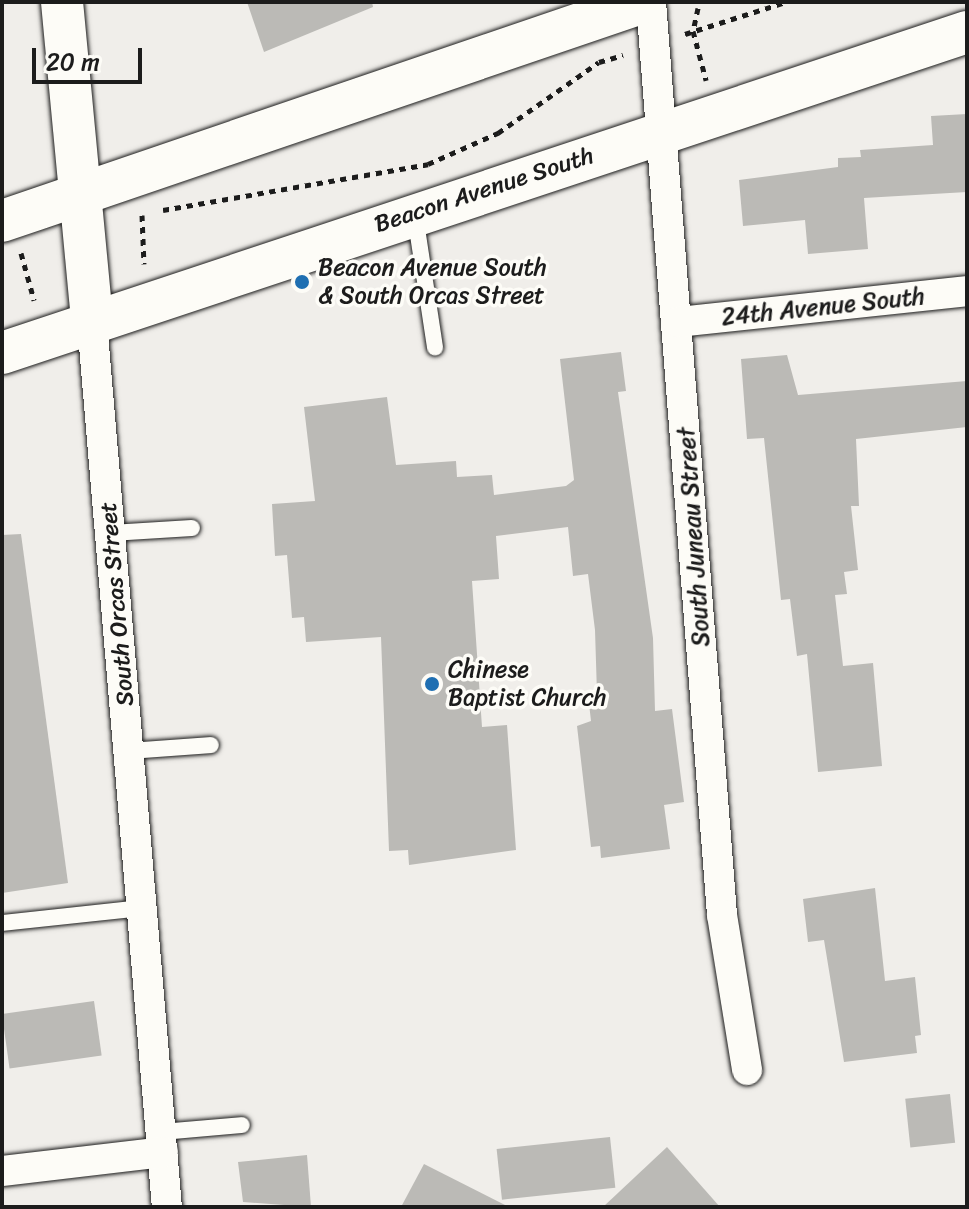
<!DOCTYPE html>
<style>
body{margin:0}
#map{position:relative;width:969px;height:1209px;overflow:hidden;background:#f0eeea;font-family:Sriracha,sans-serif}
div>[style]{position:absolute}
.building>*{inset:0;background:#bbbab6;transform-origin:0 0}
.path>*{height:5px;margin-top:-2.5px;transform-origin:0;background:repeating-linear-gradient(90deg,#1c1c1c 0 6px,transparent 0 12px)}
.roads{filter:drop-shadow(0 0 2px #1c1c1c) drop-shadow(0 0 2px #1c1c1c)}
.lane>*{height:16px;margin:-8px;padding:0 8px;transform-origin:8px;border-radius:8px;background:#fdfcf7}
.street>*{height:30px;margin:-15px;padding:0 15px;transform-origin:15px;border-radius:15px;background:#fdfcf7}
.secondary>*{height:42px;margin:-21px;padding:0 21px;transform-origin:21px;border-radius:21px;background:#fdfcf7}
.dots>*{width:22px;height:22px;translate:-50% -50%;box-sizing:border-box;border:4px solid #fdfcf7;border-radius:50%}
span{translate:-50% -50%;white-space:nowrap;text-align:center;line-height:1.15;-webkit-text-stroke:7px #fdfcf7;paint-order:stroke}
.street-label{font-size:24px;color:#1c1c1c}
.poi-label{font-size:24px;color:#1c1c1c}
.left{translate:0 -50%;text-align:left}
.frame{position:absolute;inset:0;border:4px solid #1c1c1c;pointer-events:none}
.scale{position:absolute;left:32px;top:48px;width:110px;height:36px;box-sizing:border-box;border:4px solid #1c1c1c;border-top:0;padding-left:10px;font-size:24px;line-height:28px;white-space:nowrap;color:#1c1c1c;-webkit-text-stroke:6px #fdfcf7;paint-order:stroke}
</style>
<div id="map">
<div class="building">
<div style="clip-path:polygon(247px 2px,372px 2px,373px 7px,264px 52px)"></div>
<div style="clip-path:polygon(967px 114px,967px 192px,864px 198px,868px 249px,808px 254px,805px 220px,743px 226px,739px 180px,838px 167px,838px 158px,861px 157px,860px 150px,933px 145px,931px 116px)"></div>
<div style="clip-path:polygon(621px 352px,626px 391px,618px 392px,653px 638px,655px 711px,672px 709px,684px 802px,664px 805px,670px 849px,601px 858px,600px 846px,591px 847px,577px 726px,591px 721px,588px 695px,597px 694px,595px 630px,588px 574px,573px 576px,568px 527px,496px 536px,499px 579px,472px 581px,482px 727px,507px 725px,516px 850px,409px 865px,408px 850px,389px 851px,381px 637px,306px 642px,304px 617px,292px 618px,287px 555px,275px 556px,272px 504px,315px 501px,304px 407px,387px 397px,396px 465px,456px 461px,457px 477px,492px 475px,494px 495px,566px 486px,574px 480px,560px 359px)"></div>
<div style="clip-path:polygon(787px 355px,798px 395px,967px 381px,967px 427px,856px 439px,859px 506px,851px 506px,858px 570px,844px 572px,847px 594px,835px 595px,843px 666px,873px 663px,882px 766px,818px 772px,807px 654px,797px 656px,790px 599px,781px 600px,764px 438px,747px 439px,741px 359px)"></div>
<div style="clip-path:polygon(21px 534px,68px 883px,2px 893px,2px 535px)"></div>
<div style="clip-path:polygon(875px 888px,885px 981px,915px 977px,921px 1035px,915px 1036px,917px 1053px,844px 1062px,824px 940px,808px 942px,803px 899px)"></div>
<div style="left:94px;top:1001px;width:55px;height:93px;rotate:82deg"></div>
<div style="left:950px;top:1094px;width:49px;height:45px;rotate:84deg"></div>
<div style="left:610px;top:1137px;width:51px;height:114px;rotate:84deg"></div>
<div style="clip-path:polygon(667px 1147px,720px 1207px,603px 1207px)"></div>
<div style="clip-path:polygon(307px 1155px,311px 1207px,243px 1202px,238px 1162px)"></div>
<div style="clip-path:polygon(424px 1164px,509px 1207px,401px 1207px)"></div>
</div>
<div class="path">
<div style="left:698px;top:8px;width:24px;rotate:102deg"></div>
<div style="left:693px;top:31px;width:51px;rotate:75.1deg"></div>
<div style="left:685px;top:34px;width:106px;rotate:-17.6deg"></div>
<div style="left:163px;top:210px;width:269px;rotate:-9.8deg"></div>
<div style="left:428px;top:164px;width:77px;rotate:-23.9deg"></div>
<div style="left:498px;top:133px;width:123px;rotate:-35.1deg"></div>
<div style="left:599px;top:62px;width:25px;rotate:-16deg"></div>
<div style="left:142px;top:215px;width:49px;rotate:87.7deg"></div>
<div style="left:21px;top:253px;width:49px;rotate:74.5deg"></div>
</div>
<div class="roads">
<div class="lane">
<div style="left:415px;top:215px;width:134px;rotate:81.4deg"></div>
<div style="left:111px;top:533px;width:81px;rotate:-3.5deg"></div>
<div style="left:130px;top:751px;width:81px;rotate:-4.2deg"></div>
<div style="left:2px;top:923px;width:142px;rotate:-6.1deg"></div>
<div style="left:161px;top:1132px;width:81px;rotate:-4.9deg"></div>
</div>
<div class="street">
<div style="left:651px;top:2px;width:916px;rotate:85.55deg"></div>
<div style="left:722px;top:915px;width:157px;rotate:80.8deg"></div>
<div style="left:92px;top:322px;width:888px;rotate:85.16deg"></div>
<div style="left:678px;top:322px;width:291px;rotate:-6.1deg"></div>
<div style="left:2px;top:1171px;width:162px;rotate:-6.7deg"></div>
</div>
<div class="secondary">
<div style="left:62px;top:2px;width:321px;rotate:84.6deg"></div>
<div style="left:2px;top:221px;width:678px;rotate:-18.84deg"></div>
<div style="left:2px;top:353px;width:1017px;rotate:-18.4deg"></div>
</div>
</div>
<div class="dots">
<div style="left:302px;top:282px;background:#1f6fb2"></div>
<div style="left:432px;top:684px;background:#1f6fb2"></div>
</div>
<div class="street-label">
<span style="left:484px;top:190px;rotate:-18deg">Beacon Avenue South</span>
<span style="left:823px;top:307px;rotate:-6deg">24th Avenue South</span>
<span style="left:694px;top:537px;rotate:-94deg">South Juneau Street</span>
<span style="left:117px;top:604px;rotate:-95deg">South Orcas Street</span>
</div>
<div class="poi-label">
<span class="left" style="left:318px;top:282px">Beacon Avenue South<br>&amp; South Orcas Street</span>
<span class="left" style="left:448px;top:684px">Chinese<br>Baptist Church</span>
</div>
<div class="frame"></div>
<div class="scale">20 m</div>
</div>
